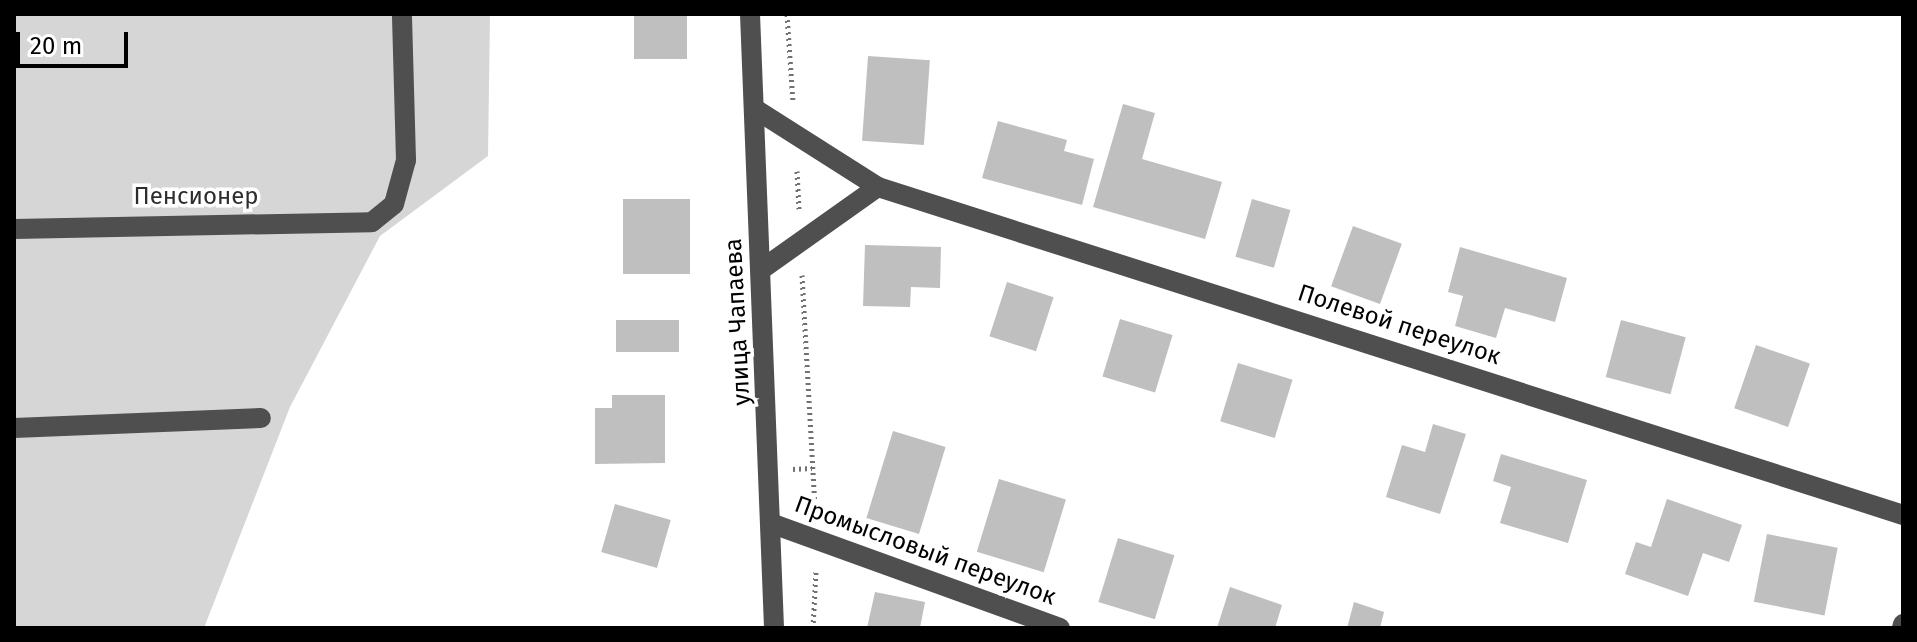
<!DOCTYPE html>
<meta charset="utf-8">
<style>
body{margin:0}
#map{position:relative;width:1917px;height:642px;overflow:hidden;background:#fff;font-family:"Fira Sans",sans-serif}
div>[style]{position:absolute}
.green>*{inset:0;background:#d6d6d6}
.building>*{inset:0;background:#bfbfbf;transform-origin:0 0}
.path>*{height:5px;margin-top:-2.5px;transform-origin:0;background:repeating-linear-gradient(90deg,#717171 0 2px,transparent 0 6px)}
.minor>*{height:20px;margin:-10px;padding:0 10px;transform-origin:10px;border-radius:10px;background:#4f4f4f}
span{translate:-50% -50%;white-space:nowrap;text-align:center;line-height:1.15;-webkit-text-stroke:7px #fff;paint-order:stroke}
.park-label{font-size:24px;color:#2d2d2d}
.street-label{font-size:24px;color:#000}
.frame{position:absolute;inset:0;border:16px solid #000;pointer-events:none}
.scale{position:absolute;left:16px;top:32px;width:112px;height:36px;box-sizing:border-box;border:4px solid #000;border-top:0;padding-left:10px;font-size:24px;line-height:28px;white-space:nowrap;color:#000;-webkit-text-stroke:6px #fff;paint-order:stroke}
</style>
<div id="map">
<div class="green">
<div style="clip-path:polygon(14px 14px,490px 14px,488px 156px,380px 236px,290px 407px,204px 628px,14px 628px)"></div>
</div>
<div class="building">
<div style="left:634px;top:14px;width:53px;height:45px"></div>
<div style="left:868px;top:56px;width:62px;height:85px;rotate:4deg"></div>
<div style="clip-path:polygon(1123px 104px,1155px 113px,1142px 159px,1222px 182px,1205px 239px,1093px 207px)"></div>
<div style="clip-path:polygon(998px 121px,1067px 140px,1064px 151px,1094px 159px,1082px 205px,982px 178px)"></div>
<div style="left:623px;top:199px;width:67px;height:75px"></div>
<div style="left:1252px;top:199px;width:40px;height:60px;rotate:16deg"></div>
<div style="left:1353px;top:226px;width:52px;height:64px;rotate:20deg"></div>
<div style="clip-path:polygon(865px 245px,941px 247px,940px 288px,911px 287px,910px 307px,863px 306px)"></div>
<div style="clip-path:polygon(1460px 247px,1567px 278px,1555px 322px,1505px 308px,1496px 338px,1455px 326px,1463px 296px,1448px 292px)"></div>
<div style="left:1007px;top:282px;width:49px;height:57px;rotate:18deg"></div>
<div style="left:1120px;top:319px;width:55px;height:60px;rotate:17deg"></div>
<div style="left:679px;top:320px;width:32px;height:63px;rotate:90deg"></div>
<div style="left:1621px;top:320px;width:67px;height:59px;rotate:15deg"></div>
<div style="left:1756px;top:345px;width:57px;height:67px;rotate:19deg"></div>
<div style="left:1238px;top:363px;width:57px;height:61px;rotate:17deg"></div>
<div style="clip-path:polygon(612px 395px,665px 395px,665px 463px,595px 464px,595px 408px,612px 408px)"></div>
<div style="clip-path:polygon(1433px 424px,1466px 434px,1440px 514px,1386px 497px,1402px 445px,1425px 452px)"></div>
<div style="left:893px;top:431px;width:55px;height:91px;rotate:17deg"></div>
<div style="clip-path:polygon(1501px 454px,1587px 480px,1568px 543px,1500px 523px,1511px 487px,1493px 481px)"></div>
<div style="left:999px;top:479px;width:70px;height:76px;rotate:17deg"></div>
<div style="clip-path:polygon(1667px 499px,1742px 525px,1729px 562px,1703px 553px,1688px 596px,1625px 574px,1636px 542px,1651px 547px)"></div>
<div style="left:615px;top:504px;width:58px;height:50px;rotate:16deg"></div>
<div style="left:1767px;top:534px;width:72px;height:69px;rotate:11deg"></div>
<div style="left:1118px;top:538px;width:59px;height:67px;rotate:17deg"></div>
<div style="clip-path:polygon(1230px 587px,1282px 605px,1275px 628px,1217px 628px)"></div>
<div style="clip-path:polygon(875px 592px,925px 602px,920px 628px,867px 628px)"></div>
<div style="clip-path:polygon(1354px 602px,1384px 612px,1380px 628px,1347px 628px)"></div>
</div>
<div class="path">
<div style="left:787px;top:14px;width:87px;rotate:86.1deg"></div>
<div style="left:797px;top:171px;width:38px;rotate:87deg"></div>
<div style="left:802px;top:275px;width:233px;rotate:86.8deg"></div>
<div style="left:793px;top:469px;width:19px;rotate:-3deg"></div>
<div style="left:813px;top:628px;width:58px;rotate:-87deg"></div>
</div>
<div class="minor">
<div style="left:750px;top:14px;width:614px;rotate:87.76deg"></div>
<div style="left:755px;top:109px;width:146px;rotate:32.4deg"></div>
<div style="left:878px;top:187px;width:1076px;rotate:17.74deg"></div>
<div style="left:14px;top:229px;width:358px;rotate:-1.1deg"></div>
<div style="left:372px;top:222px;width:28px;rotate:-39deg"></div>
<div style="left:394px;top:204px;width:46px;rotate:-74.7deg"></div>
<div style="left:406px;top:160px;width:146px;rotate:-91.6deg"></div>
<div style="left:762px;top:269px;width:142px;rotate:-35.3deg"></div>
<div style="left:14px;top:428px;width:247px;rotate:-2.3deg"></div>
<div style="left:773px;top:524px;width:305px;rotate:19.9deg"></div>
<div style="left:1902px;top:628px;width:4px;rotate:-76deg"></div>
</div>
<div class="park-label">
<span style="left:196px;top:197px">Пенсионер</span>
</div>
<div class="street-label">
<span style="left:738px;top:322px;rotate:-93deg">улица Чапаева</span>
<span style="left:1399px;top:325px;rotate:18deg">Полевой переулок</span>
<span style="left:925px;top:551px;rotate:20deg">Промысловый переулок</span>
</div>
<div class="frame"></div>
<div class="scale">20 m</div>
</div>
